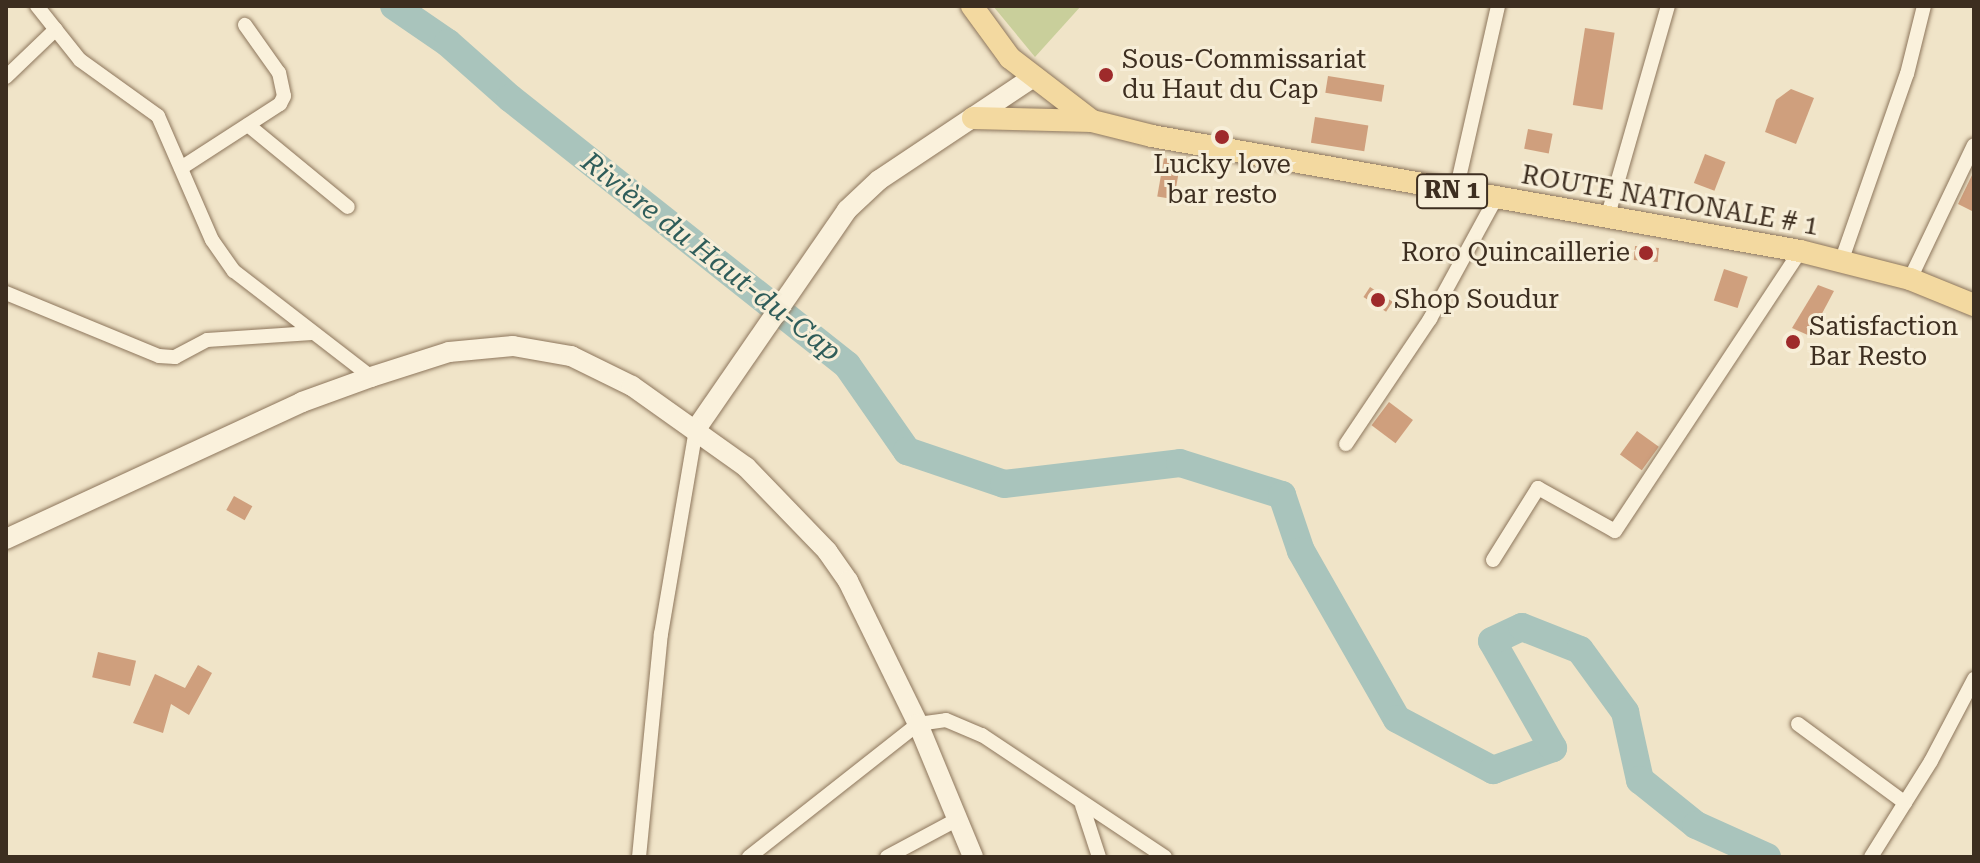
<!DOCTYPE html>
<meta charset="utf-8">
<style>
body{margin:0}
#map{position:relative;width:1980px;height:863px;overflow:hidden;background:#f0e4c8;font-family:"Roboto Serif",serif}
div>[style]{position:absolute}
.green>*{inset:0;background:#c9cf9b}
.river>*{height:28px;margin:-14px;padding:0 14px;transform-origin:14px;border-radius:14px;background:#a9c4bc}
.building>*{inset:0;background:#cf9f7d;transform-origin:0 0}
.roads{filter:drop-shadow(0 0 2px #8d765c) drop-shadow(0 0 2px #8d765c)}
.street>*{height:14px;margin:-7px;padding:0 7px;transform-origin:7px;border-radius:7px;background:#faf1dc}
.secondary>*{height:20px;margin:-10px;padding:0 10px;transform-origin:10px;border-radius:10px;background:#faf1dc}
.primary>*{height:22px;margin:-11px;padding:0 11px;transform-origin:11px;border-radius:11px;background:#f3d9a0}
.dots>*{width:22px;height:22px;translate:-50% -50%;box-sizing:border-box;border:4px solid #f7eed8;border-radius:50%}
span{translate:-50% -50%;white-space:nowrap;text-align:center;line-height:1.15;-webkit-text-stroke:6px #f7eed8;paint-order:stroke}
.shield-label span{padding:2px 6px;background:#f7eed8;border:2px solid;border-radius:6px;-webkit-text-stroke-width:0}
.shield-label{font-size:24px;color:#3d2e20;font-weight:700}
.poi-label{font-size:26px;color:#3d2e20}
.left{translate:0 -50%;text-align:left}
.right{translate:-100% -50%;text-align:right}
.street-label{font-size:26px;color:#3d2e20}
.water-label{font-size:28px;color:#2f5d5a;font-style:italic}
.frame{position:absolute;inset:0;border:8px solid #3d2e20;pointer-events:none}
</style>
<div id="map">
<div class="green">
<div style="clip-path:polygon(993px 6px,1081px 6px,1035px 57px)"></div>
</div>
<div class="river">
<div style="left:394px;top:6px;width:65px;rotate:34.4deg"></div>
<div style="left:448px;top:43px;width:83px;rotate:41.6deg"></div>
<div style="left:510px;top:98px;width:430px;rotate:38.4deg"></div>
<div style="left:847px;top:365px;width:105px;rotate:55.1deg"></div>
<div style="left:907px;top:451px;width:102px;rotate:18.8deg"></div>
<div style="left:1004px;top:484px;width:177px;rotate:-6.8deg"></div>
<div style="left:1180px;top:463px;width:107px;rotate:17.4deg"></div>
<div style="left:1282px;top:495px;width:59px;rotate:71.3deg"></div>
<div style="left:1301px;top:551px;width:193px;rotate:60.3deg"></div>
<div style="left:1397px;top:719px;width:109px;rotate:28deg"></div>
<div style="left:1493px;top:770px;width:64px;rotate:-20.1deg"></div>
<div style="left:1553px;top:748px;width:123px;rotate:-119.7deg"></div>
<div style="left:1492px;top:641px;width:33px;rotate:-25deg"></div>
<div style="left:1522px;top:627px;width:62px;rotate:21.6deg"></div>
<div style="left:1580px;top:650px;width:77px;rotate:54deg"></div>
<div style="left:1625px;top:712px;width:70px;rotate:77.6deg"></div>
<div style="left:1640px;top:780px;width:72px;rotate:38.8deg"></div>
<div style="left:1696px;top:825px;width:78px;rotate:24.3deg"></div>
</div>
<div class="building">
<div style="left:1585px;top:28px;width:30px;height:78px;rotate:9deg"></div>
<div style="left:1328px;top:76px;width:57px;height:17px;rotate:9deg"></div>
<div style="clip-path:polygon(1791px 89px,1814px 98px,1796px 144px,1765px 132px,1776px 100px)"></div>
<div style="left:1315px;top:117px;width:54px;height:26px;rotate:9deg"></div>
<div style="left:1528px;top:129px;width:25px;height:20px;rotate:11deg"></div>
<div style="left:1705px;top:154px;width:22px;height:31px;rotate:21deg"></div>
<div style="left:1164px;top:158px;width:17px;height:39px;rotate:10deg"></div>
<div style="clip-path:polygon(1974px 171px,1974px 212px,1958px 204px)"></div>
<div style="left:1635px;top:246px;width:24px;height:14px;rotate:5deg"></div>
<div style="left:1724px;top:269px;width:25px;height:33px;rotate:18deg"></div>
<div style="clip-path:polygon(1818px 285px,1834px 291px,1810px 336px,1792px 328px)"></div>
<div style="left:1370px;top:287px;width:27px;height:12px;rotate:33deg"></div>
<div style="left:1389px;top:402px;width:30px;height:29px;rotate:37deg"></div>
<div style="left:1637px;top:431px;width:27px;height:29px;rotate:36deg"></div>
<div style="left:234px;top:496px;width:21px;height:16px;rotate:29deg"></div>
<div style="left:98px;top:652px;width:39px;height:26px;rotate:13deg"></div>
<div style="clip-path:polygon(198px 665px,212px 673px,189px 715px,171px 704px,163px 733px,133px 723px,155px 674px,185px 688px)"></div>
</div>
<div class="roads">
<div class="street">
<div style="left:37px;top:6px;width:69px;rotate:51.5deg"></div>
<div style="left:80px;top:60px;width:96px;rotate:35.7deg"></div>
<div style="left:158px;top:116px;width:135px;rotate:66.5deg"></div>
<div style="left:212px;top:240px;width:38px;rotate:55deg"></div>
<div style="left:234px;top:271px;width:173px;rotate:37.7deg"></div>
<div style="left:6px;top:77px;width:69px;rotate:-43.8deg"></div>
<div style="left:248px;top:125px;width:129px;rotate:39.4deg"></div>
<div style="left:181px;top:168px;width:118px;rotate:-32.9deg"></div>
<div style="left:280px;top:104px;width:9px;rotate:-63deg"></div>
<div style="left:284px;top:96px;width:24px;rotate:-102deg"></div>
<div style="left:279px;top:73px;width:59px;rotate:-125.3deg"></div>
<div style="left:1456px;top:191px;width:190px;rotate:-77.2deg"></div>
<div style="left:1608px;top:215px;width:217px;rotate:-74deg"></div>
<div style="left:1841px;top:262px;width:199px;rotate:-70.7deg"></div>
<div style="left:1907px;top:74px;width:70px;rotate:-76deg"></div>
<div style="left:1910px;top:279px;width:148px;rotate:-64.5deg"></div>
<div style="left:6px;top:293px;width:165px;rotate:22.4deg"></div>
<div style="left:159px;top:356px;width:16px;rotate:4deg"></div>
<div style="left:175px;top:357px;width:36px;rotate:-28deg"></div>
<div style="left:207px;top:340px;width:105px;rotate:-3.8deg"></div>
<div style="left:1346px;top:444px;width:151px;rotate:-56.1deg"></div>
<div style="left:1430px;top:319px;width:138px;rotate:-61.4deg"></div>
<div style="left:1493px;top:560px;width:85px;rotate:-58deg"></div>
<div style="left:1538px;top:488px;width:88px;rotate:29.2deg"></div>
<div style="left:1615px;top:531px;width:336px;rotate:-56.5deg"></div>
<div style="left:1798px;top:724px;width:133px;rotate:36.4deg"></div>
<div style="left:1082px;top:805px;width:55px;rotate:71.9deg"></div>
<div style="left:639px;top:857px;width:224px;rotate:-84.4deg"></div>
<div style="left:661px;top:634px;width:208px;rotate:-80.3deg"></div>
<div style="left:749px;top:857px;width:215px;rotate:-38.2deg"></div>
<div style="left:918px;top:724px;width:28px;rotate:-8deg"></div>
<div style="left:946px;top:720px;width:39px;rotate:23deg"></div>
<div style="left:982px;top:735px;width:220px;rotate:33.7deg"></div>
<div style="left:887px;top:857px;width:81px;rotate:-28.2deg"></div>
<div style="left:1871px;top:857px;width:113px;rotate:-58deg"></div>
<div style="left:1931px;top:761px;width:93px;rotate:-62.3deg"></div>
</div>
<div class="secondary">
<div style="left:696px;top:429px;width:266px;rotate:-55.4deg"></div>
<div style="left:847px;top:210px;width:44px;rotate:-43.2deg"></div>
<div style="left:879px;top:180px;width:184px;rotate:-33.7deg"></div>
<div style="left:6px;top:539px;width:326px;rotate:-24.8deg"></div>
<div style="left:302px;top:402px;width:73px;rotate:-19.9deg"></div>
<div style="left:371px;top:377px;width:82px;rotate:-17.8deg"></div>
<div style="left:449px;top:352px;width:64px;rotate:-5.4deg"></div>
<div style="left:513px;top:346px;width:59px;rotate:9.8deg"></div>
<div style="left:571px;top:356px;width:68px;rotate:26.2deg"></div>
<div style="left:632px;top:386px;width:140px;rotate:35.4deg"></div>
<div style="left:746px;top:467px;width:117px;rotate:46deg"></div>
<div style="left:827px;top:551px;width:37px;rotate:55deg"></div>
<div style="left:848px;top:581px;width:159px;rotate:63.9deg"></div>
<div style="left:918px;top:724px;width:144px;rotate:67.5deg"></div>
</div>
<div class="primary">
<div style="left:972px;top:6px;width:64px;rotate:53.8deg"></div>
<div style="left:1010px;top:58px;width:103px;rotate:37.5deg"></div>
<div style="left:1092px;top:121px;width:62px;rotate:14deg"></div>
<div style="left:1152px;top:136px;width:658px;rotate:10.06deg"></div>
<div style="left:1800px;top:251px;width:114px;rotate:14.3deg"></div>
<div style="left:1910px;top:279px;width:69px;rotate:22.1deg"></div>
<div style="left:973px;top:118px;width:119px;rotate:1.4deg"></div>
</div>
</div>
<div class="dots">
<div style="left:1106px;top:75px;background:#9e2a2b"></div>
<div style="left:1222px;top:137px;background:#9e2a2b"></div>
<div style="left:1646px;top:253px;background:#9e2a2b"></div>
<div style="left:1378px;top:300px;background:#9e2a2b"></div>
<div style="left:1793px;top:342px;background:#9e2a2b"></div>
</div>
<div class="shield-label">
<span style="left:1452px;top:191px">RN 1</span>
</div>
<div class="poi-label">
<span class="left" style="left:1122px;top:75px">Sous-Commissariat<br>du Haut du Cap</span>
<span style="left:1222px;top:180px">Lucky love<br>bar resto</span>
<span class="right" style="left:1630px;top:253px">Roro Quincaillerie</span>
<span class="left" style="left:1394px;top:300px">Shop Soudur</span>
<span class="left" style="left:1809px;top:342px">Satisfaction<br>Bar Resto</span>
</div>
<div class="street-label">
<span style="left:1670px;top:201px;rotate:10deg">ROUTE NATIONALE # 1</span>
</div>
<div class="water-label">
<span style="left:711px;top:257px;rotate:38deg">Rivière du Haut-du-Cap</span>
</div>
<div class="frame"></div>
</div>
